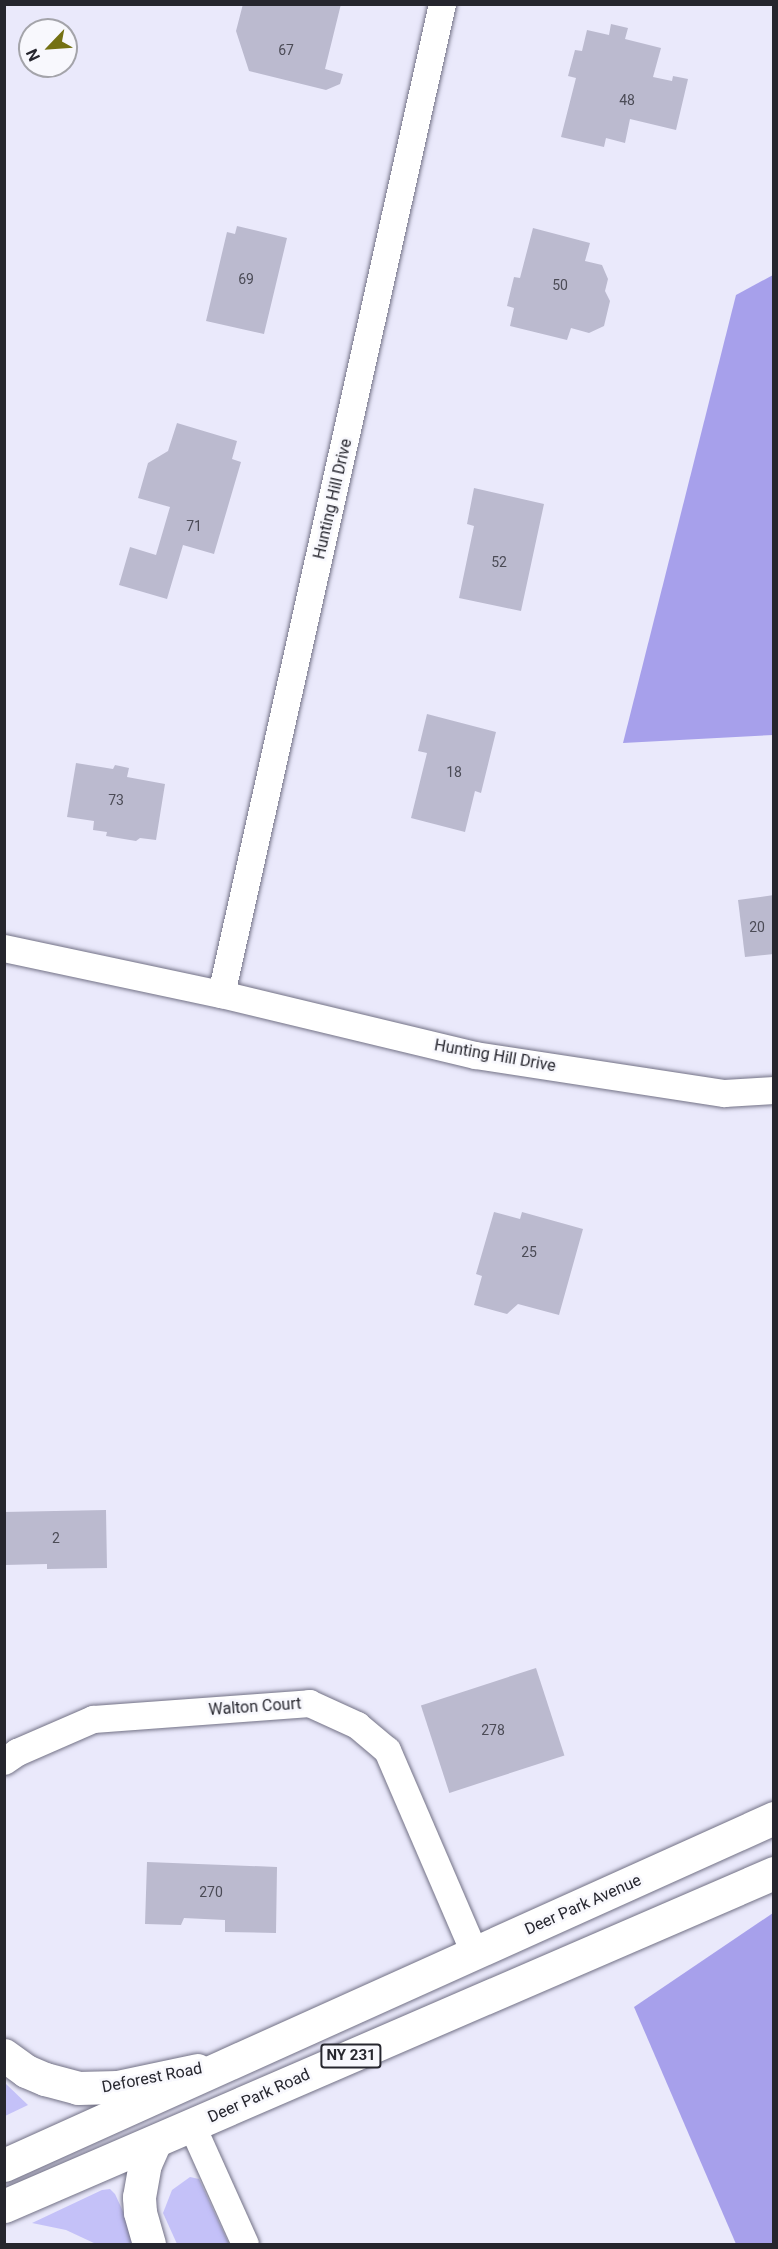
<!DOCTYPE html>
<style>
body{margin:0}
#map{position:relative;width:778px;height:2249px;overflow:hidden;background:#eae9fb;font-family:Roboto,sans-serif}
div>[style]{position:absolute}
.green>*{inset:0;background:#c4c1f8}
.forest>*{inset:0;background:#a7a0eb}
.building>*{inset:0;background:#bbbacf;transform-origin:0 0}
.roads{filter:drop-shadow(0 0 2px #727185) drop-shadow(0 0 2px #727185)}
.minor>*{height:27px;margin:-13.5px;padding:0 13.5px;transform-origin:13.5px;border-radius:13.5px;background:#fff}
.tertiary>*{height:33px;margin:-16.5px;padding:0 16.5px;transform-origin:16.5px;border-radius:16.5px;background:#fff}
.primary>*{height:33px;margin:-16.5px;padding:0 16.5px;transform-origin:16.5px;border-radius:16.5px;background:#fff}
.motorway>*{height:33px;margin:-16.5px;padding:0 16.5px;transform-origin:16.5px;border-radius:16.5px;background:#fff}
span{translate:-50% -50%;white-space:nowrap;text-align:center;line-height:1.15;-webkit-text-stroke:5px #f8f8fd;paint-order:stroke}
.number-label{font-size:14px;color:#4b4b56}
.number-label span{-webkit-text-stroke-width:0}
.shield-label span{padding:2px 4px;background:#f8f8fd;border:2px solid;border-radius:4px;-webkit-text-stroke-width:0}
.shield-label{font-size:15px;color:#26262e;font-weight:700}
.street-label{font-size:16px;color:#26262e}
.frame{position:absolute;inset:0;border:6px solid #26262e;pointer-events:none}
.north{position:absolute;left:18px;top:18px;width:60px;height:60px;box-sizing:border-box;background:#f8f8fd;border:2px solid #a4a4aa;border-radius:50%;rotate:245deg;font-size:16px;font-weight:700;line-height:24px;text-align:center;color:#26262e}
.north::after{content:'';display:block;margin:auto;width:21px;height:27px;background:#747113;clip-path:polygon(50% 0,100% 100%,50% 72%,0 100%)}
</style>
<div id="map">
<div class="green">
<div style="clip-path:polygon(5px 2083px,28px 2105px,5px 2116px,4px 2116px)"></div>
<div style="clip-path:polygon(190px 2177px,199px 2179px,229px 2244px,177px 2244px,163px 2213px,172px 2190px)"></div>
<div style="clip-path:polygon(110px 2189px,115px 2194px,138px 2244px,96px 2244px,66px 2230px,32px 2223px,102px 2190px)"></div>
</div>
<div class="forest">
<div style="clip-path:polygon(773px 275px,773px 735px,623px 743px,736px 295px)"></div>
<div style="clip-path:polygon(773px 1913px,773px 2244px,736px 2244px,634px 2007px)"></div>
</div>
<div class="building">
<div style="clip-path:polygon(243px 4px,341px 4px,325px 69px,343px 74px,340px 84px,326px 90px,249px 71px,236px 31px)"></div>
<div style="clip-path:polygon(611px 24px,628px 28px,625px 39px,661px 48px,653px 77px,672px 81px,673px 76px,688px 79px,676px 130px,630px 119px,625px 143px,606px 138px,604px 147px,561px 137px,576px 78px,568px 76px,575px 50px,582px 51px,587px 30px,609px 35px)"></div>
<div style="clip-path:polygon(237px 226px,287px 238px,264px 334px,206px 321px,227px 232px,235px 234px)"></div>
<div style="clip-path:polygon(533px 228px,590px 243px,585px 261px,602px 265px,608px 279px,605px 291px,610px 301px,604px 326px,589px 333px,571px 328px,567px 340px,510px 326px,514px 308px,507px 306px,514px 277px,520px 278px)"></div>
<div style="clip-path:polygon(177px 423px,237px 441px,232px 459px,241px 462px,214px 554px,183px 545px,167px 599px,119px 585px,130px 547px,156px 555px,170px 507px,138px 498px,148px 463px,168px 451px)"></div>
<div style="clip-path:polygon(474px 488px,544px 504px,521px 611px,459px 598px,474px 526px,467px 524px)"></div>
<div style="clip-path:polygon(427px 714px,496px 732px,481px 793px,475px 791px,465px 832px,411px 818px,427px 753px,418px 751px)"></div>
<div style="clip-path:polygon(76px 763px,113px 769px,115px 765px,129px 768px,127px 777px,165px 784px,156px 840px,140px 838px,136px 841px,106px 836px,107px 832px,93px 830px,94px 821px,67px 817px)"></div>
<div style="clip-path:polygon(774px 895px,774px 954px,745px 957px,738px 900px)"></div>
<div style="clip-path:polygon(494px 1212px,520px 1219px,522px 1212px,583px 1229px,559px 1315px,518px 1304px,507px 1314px,474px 1305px,482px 1276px,476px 1274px)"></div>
<div style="clip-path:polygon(106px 1510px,107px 1568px,47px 1569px,47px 1564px,4px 1565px,4px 1512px)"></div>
<div style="left:536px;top:1668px;width:92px;height:121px;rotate:72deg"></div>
<div style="clip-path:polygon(147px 1862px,277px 1867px,276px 1933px,225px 1932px,225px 1920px,184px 1918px,181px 1925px,145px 1924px)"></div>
</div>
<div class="roads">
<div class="minor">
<div style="left:4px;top:948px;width:222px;rotate:12deg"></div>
<div style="left:221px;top:994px;width:261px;rotate:13.5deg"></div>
<div style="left:475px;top:1055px;width:252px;rotate:8.7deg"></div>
<div style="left:724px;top:1093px;width:50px;rotate:-3.4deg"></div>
<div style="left:221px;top:994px;width:1014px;rotate:-77.42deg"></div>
<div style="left:4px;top:1761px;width:16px;rotate:-35deg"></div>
<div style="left:17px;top:1752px;width:83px;rotate:-23.5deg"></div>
<div style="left:93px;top:1719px;width:217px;rotate:-4.2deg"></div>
<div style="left:309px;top:1703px;width:53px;rotate:24.6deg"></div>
<div style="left:357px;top:1725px;width:39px;rotate:40deg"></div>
<div style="left:387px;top:1750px;width:222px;rotate:66.7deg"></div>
<div style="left:192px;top:2126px;width:129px;rotate:65.8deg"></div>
</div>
<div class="tertiary">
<div style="left:4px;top:2055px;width:27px;rotate:36deg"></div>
<div style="left:26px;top:2071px;width:21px;rotate:23deg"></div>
<div style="left:45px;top:2079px;width:34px;rotate:15deg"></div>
<div style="left:78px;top:2088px;width:40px;rotate:-1.4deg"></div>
<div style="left:118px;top:2087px;width:81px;rotate:-12.1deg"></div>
</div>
<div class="primary">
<div style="left:4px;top:2165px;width:845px;rotate:-24.26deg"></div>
<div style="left:4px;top:2206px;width:839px;rotate:-23.39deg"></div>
</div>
<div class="motorway">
<div style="left:149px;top:2244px;width:33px;rotate:-106deg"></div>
<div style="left:140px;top:2212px;width:15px;rotate:-94deg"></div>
<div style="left:139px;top:2197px;width:34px;rotate:-80deg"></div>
<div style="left:145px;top:2164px;width:24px;rotate:-66deg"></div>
</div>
</div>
<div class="number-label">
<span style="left:286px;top:50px">67</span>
<span style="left:627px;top:100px">48</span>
<span style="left:246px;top:279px">69</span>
<span style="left:560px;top:285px">50</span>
<span style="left:194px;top:526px">71</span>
<span style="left:499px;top:562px">52</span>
<span style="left:454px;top:772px">18</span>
<span style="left:116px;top:800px">73</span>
<span style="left:757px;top:927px">20</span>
<span style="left:529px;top:1252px">25</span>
<span style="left:56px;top:1538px">2</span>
<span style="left:493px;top:1730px">278</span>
<span style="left:211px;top:1892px">270</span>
</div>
<div class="shield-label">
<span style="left:351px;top:2056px">NY 231</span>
</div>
<div class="street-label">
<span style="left:333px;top:499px;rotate:-77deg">Hunting Hill Drive</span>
<span style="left:495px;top:1056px;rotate:10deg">Hunting Hill Drive</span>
<span style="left:255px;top:1707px;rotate:-4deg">Walton Court</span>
<span style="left:583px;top:1905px;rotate:-24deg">Deer Park Avenue</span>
<span style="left:152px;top:2078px;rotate:-11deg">Deforest Road</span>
<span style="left:259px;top:2096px;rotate:-24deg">Deer Park Road</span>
</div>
<div class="frame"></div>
<div class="north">N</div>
</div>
